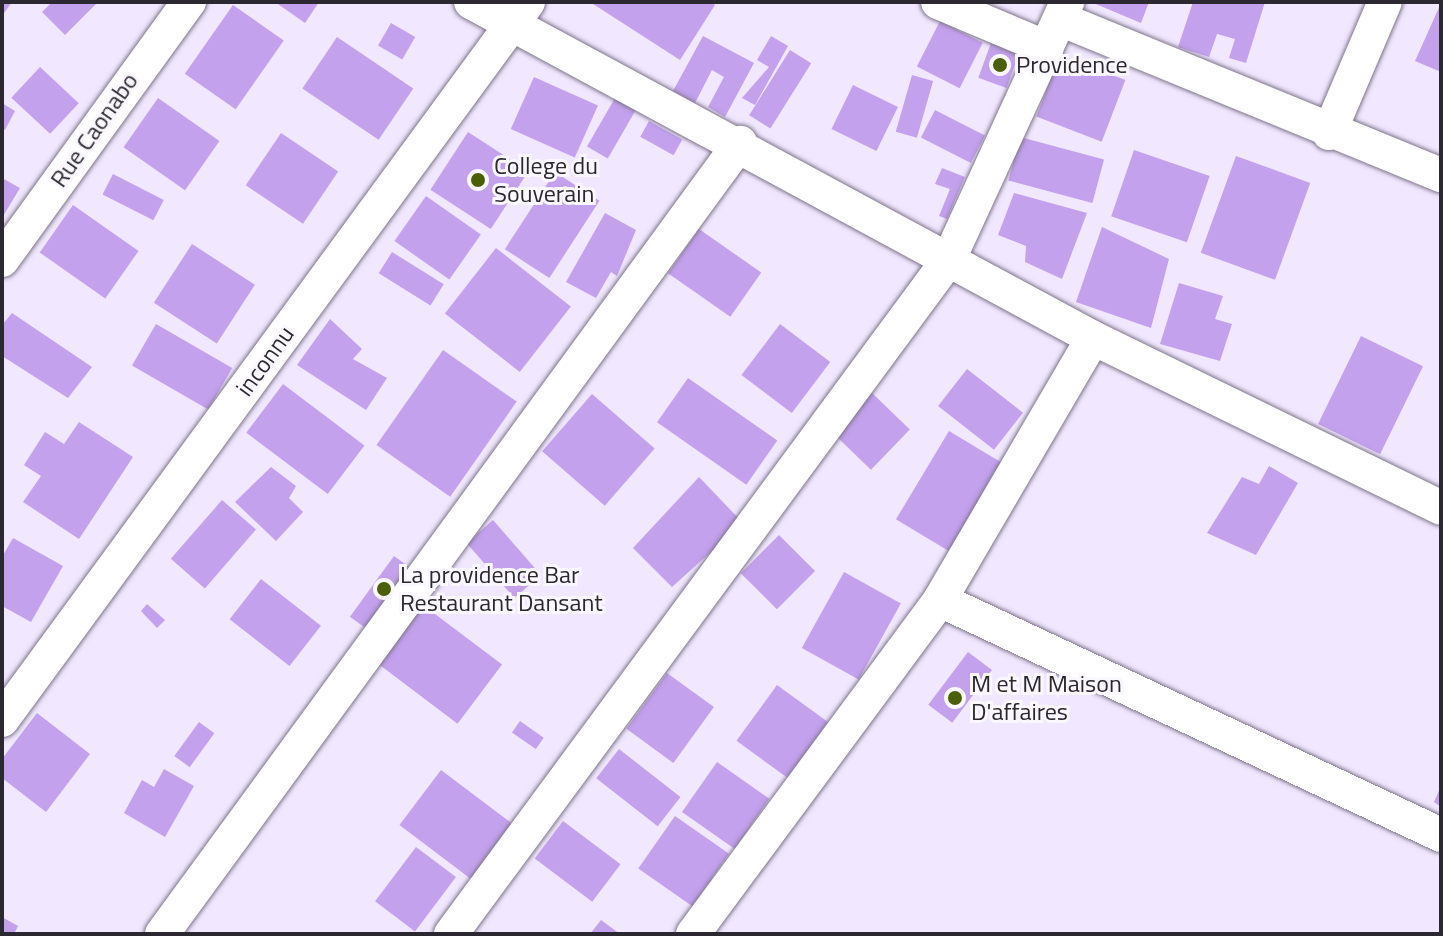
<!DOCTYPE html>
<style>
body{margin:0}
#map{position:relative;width:1443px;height:936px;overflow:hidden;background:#f1e7fe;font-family:"Titillium Web",sans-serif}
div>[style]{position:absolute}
.building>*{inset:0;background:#c3a1ed;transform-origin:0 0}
.roads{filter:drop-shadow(0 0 2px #7e758a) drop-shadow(0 0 2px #7e758a)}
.minor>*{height:34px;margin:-17px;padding:0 17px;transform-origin:17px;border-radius:17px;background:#fff}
.dots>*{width:22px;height:22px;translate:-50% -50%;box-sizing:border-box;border:4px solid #faf8fd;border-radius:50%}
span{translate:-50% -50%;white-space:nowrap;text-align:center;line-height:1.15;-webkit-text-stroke:6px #faf8fd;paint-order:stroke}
.poi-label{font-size:24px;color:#2c2831}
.left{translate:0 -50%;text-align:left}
.street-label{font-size:24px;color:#2c2831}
.frame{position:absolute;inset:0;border:4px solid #2c2831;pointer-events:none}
</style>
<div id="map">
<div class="building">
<div style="clip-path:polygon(2px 2px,12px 2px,2px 16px)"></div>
<div style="clip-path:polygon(52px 2px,98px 2px,65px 35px,42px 12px)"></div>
<div style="clip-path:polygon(275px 2px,319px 2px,305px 23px)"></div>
<div style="clip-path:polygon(590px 2px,710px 2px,715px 5px,680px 60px)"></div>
<div style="clip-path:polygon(1091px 2px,1149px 2px,1141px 23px)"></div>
<div style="clip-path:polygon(1193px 2px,1265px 2px,1246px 63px,1229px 58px,1235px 39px,1217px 34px,1209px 57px,1178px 47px)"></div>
<div style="clip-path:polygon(1441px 3px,1441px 72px,1415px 61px)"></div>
<div style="left:233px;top:5px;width:62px;height:84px;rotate:35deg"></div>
<div style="left:940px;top:21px;width:48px;height:51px;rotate:27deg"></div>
<div style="left:391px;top:23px;width:28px;height:26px;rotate:30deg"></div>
<div style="clip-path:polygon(703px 36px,754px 63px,725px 117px,708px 107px,724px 77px,712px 70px,695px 103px,673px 91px)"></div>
<div style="clip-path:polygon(771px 36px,788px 46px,755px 105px,742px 98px,769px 67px,757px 60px)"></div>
<div style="left:337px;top:37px;width:92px;height:62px;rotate:34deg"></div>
<div style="left:991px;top:43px;width:30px;height:37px;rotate:20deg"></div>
<div style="left:790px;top:50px;width:25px;height:77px;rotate:32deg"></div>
<div style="left:1060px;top:55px;width:70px;height:66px;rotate:21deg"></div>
<div style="left:40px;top:67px;width:53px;height:42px;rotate:43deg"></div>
<div style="left:912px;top:75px;width:22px;height:59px;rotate:16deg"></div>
<div style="left:534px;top:77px;width:70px;height:57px;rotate:24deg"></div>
<div style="left:853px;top:85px;width:50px;height:49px;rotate:26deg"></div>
<div style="left:158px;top:98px;width:75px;height:60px;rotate:35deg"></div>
<div style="left:615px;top:98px;width:24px;height:56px;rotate:30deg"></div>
<div style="clip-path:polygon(2px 103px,15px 111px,5px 130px,2px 128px)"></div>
<div style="left:935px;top:110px;width:56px;height:31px;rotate:27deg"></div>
<div style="left:649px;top:121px;width:38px;height:18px;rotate:29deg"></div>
<div style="left:468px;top:132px;width:72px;height:69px;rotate:33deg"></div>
<div style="left:281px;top:133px;width:69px;height:63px;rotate:34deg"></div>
<div style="left:1020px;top:137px;width:87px;height:45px;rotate:15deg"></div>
<div style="left:1134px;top:150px;width:80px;height:70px;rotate:19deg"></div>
<div style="left:1236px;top:156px;width:79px;height:103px;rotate:20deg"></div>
<div style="clip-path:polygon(942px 168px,965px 177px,947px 219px,939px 216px,950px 189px,935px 184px)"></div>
<div style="left:555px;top:172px;width:53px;height:92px;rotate:33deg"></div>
<div style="left:113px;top:174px;width:57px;height:23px;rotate:27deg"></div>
<div style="clip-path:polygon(2px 178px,20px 188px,2px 218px)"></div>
<div style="clip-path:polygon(1014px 193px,1087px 213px,1062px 279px,1025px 262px,1026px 246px,998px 235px)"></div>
<div style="left:426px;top:196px;width:67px;height:55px;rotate:35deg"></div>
<div style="left:73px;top:205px;width:80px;height:58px;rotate:35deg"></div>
<div style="clip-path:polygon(605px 213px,636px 230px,617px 276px,611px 272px,596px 298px,566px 282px)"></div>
<div style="clip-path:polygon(1102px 227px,1169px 259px,1151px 328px,1076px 302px)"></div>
<div style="left:699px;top:229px;width:76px;height:54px;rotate:35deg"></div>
<div style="left:192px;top:244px;width:75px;height:70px;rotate:33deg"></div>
<div style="left:496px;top:248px;width:95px;height:83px;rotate:38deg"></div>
<div style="left:392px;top:252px;width:61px;height:25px;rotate:32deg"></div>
<div style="clip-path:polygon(1179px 283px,1223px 296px,1215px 319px,1232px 324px,1220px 361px,1160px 344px)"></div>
<div style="clip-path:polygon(12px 313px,92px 367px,68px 398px,2px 356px,2px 325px)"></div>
<div style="clip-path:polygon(330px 319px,362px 349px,353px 359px,387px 378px,366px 410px,297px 365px)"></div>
<div style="left:156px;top:324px;width:88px;height:48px;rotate:30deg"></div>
<div style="left:780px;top:324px;width:63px;height:64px;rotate:37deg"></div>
<div style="left:1361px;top:336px;width:69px;height:98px;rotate:26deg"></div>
<div style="left:443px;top:350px;width:90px;height:116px;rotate:35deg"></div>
<div style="left:967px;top:369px;width:71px;height:47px;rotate:38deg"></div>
<div style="left:688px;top:378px;width:109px;height:54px;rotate:35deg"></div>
<div style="left:283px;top:384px;width:102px;height:61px;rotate:37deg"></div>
<div style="left:871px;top:392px;width:54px;height:56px;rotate:44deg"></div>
<div style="left:592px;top:394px;width:83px;height:76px;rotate:41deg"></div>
<div style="clip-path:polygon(79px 422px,133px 457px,79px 539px,23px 502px,41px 476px,24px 465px,45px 432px,64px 444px)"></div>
<div style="left:949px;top:431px;width:63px;height:103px;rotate:31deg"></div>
<div style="clip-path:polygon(1269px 466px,1298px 483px,1256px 555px,1207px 533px,1242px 477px,1259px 484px)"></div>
<div style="clip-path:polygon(271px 467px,296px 486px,289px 498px,303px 512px,276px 541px,235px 502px)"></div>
<div style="clip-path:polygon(699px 477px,743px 523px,672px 587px,633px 548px)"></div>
<div style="left:222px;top:500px;width:45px;height:78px;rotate:41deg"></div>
<div style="left:493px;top:520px;width:73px;height:35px;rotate:49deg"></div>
<div style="left:779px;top:535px;width:51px;height:54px;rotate:45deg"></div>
<div style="clip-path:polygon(13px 538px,63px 566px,31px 622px,2px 606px,2px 557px)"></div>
<div style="left:394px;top:556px;width:24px;height:75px;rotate:36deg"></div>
<div style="left:844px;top:572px;width:65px;height:87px;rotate:29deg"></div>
<div style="left:261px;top:579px;width:76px;height:51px;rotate:38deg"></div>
<div style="clip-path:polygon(147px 604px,165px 620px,157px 628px,141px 611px)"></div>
<div style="left:423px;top:605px;width:99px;height:74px;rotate:37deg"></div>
<div style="left:968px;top:652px;width:30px;height:66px;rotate:37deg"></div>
<div style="left:667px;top:673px;width:58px;height:69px;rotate:36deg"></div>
<div style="left:777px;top:685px;width:63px;height:69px;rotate:36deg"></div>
<div style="clip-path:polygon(37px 713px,90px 754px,46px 812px,2px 778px,2px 759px)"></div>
<div style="left:520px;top:721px;width:29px;height:14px;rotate:35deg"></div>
<div style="left:199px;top:722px;width:19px;height:42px;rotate:36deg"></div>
<div style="left:619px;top:749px;width:78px;height:37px;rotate:38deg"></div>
<div style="left:717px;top:762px;width:64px;height:61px;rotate:35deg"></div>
<div style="clip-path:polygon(164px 769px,194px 786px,165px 837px,124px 813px,142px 780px,154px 787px)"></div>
<div style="left:441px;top:770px;width:89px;height:69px;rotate:37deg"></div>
<div style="clip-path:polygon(1441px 786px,1441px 807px,1434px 802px)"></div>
<div style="left:675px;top:816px;width:66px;height:64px;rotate:35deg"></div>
<div style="left:563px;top:821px;width:72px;height:47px;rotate:37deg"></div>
<div style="left:416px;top:847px;width:50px;height:68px;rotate:37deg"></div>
<div style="clip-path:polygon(2px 917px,18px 926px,14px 934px,2px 934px)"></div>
<div style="clip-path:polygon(601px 920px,620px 934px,590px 934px)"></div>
</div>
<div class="roads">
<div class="minor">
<div style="left:471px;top:2px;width:707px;rotate:28.38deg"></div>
<div style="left:1093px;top:338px;width:387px;rotate:26deg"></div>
<div style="left:938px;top:2px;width:118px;rotate:22.9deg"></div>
<div style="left:1060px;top:19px;width:412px;rotate:22.3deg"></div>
<div style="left:1329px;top:133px;width:142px;rotate:-66.9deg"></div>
<div style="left:2px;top:260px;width:319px;rotate:-54.1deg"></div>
<div style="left:1093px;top:338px;width:303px;rotate:120.3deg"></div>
<div style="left:940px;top:600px;width:553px;rotate:25.13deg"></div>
<div style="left:2px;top:720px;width:890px;rotate:-53.77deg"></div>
<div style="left:162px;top:934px;width:980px;rotate:-53.84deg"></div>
<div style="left:451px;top:934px;width:839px;rotate:-53.58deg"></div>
<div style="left:949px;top:259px;width:283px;rotate:-65.3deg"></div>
<div style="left:693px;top:934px;width:415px;rotate:-53.5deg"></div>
</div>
</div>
<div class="dots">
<div style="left:1000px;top:65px;background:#4b5f06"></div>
<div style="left:478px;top:180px;background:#4b5f06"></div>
<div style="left:384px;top:589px;background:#4b5f06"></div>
<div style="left:955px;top:698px;background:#4b5f06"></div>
</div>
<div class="poi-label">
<span class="left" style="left:1016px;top:65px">Providence</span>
<span class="left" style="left:494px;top:180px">College du<br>Souverain</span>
<span class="left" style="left:400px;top:589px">La providence Bar<br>Restaurant Dansant</span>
<span class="left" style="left:971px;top:698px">M et M Maison<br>D'affaires</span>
</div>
<div class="street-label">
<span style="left:94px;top:130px;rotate:-55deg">Rue Caonabo</span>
<span style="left:265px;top:361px;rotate:-54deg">inconnu</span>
</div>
<div class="frame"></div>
</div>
